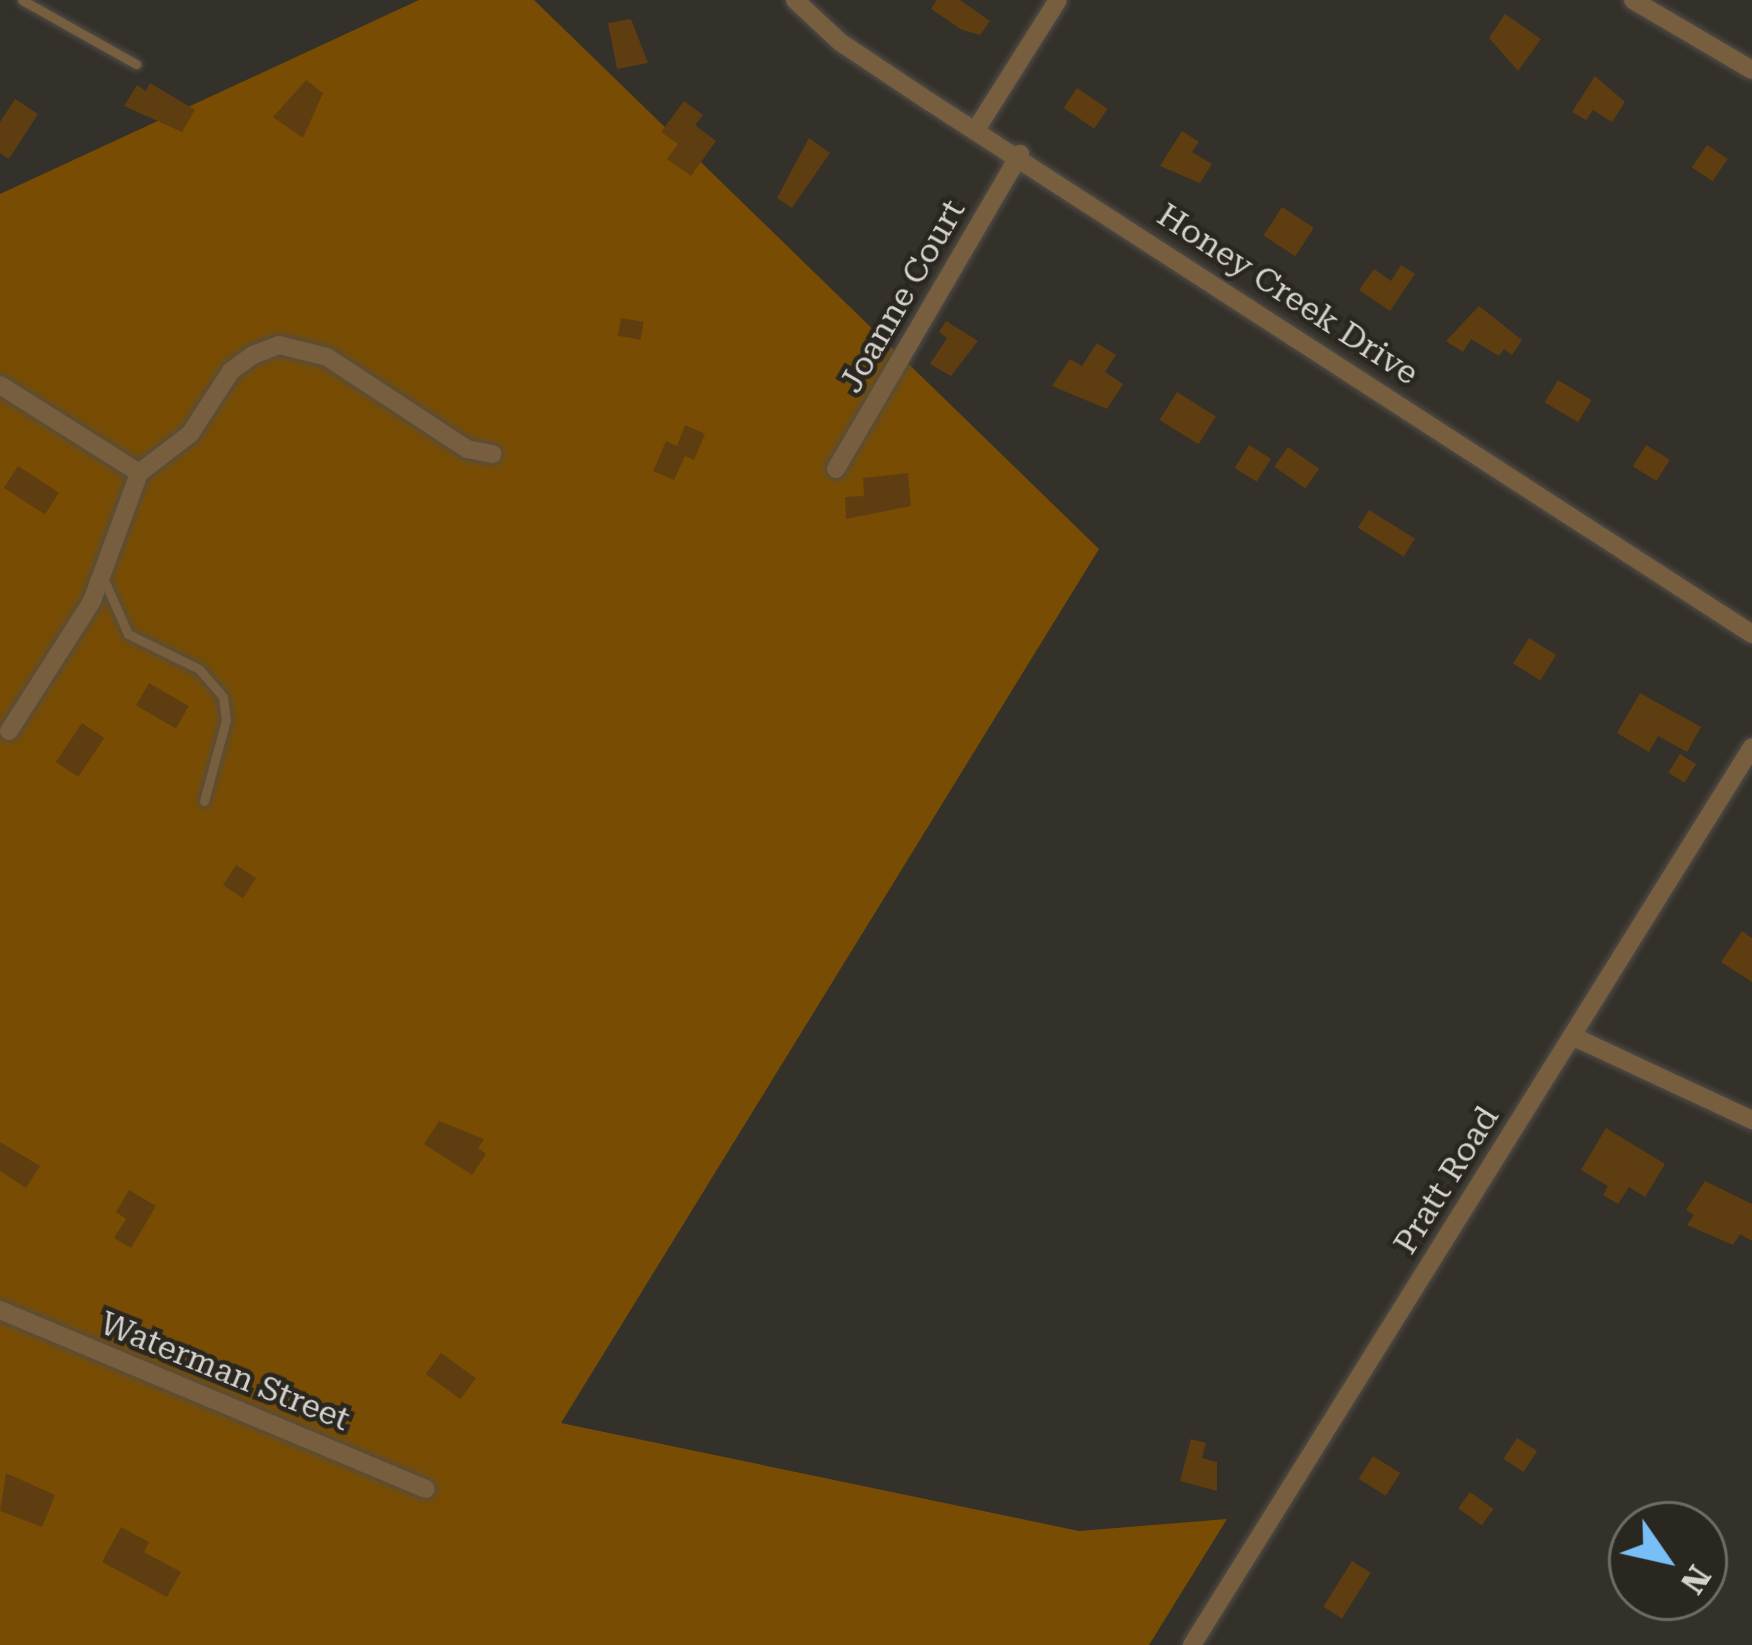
<!DOCTYPE html>
<style>
body{margin:0}
#map{position:relative;width:1752px;height:1645px;overflow:hidden;background:#34302a;font-family:"Roboto Serif",serif}
div>[style]{position:absolute}
.green>*{inset:0;background:#784d03}
.building>*{inset:0;background:#5e3e10;transform-origin:0 0}
.roads{filter:drop-shadow(0 0 3px #514d48) drop-shadow(0 0 3px #514d48)}
.lane>*{height:9px;margin:-4.5px;padding:0 4.5px;transform-origin:4.5px;border-radius:4.5px;background:#775e3f}
.street>*{height:18px;margin:-9px;padding:0 9px;transform-origin:9px;border-radius:9px;background:#775e3f}
span{translate:-50% -50%;white-space:nowrap;text-align:center;line-height:1.15;-webkit-text-stroke:9px #2a2620;paint-order:stroke}
.street-label{font-size:33px;color:#d5d2ce}
.north{position:absolute;left:1608px;top:1501px;width:120px;height:120px;box-sizing:border-box;background:#2a2620;border:3px solid #6e6b66;border-radius:50%;rotate:124deg;font-size:33px;font-weight:700;line-height:48px;text-align:center;color:#d5d2ce}
.north::after{content:'';display:block;margin:auto;width:42px;height:54px;background:#78bff7;clip-path:polygon(50% 0,100% 100%,50% 72%,0 100%)}
</style>
<div id="map">
<div class="green">
<div style="clip-path:polygon(419px 0,534px 0,1099px 549px,561px 1423px,1079px 1531px,1227px 1519px,1149px 1645px,0 1645px,0 194px)"></div>
</div>
<div class="building">
<div style="clip-path:polygon(937px 0,960px 0,990px 21px,980px 35px,962px 30px,931px 9px)"></div>
<div style="clip-path:polygon(1505px 14px,1541px 39px,1518px 71px,1489px 38px)"></div>
<div style="clip-path:polygon(631px 19px,648px 63px,617px 69px,608px 23px)"></div>
<div style="clip-path:polygon(1595px 76px,1625px 102px,1612px 122px,1593px 110px,1586px 120px,1572px 112px)"></div>
<div style="clip-path:polygon(306px 80px,323px 93px,303px 138px,273px 117px)"></div>
<div style="clip-path:polygon(150px 83px,195px 110px,182px 132px,124px 106px,137px 85px,146px 91px)"></div>
<div style="left:1077px;top:88px;width:37px;height:24px;rotate:34deg"></div>
<div style="clip-path:polygon(15px 99px,38px 114px,9px 159px,0 153px,0 122px)"></div>
<div style="clip-path:polygon(684px 101px,703px 115px,695px 125px,716px 141px,691px 176px,667px 159px,678px 144px,661px 132px)"></div>
<div style="clip-path:polygon(1182px 131px,1199px 142px,1192px 152px,1212px 164px,1200px 183px,1160px 166px)"></div>
<div style="clip-path:polygon(809px 138px,830px 153px,792px 208px,777px 198px)"></div>
<div style="left:1707px;top:145px;width:25px;height:27px;rotate:34deg"></div>
<div style="left:1282px;top:207px;width:38px;height:34px;rotate:33deg"></div>
<div style="clip-path:polygon(1401px 265px,1415px 274px,1390px 311px,1359px 290px,1374px 269px,1391px 281px)"></div>
<div style="clip-path:polygon(1479px 306px,1522px 340px,1512px 355px,1504px 349px,1499px 356px,1471px 339px,1463px 352px,1446px 341px)"></div>
<div style="left:621px;top:318px;width:23px;height:18px;rotate:10deg"></div>
<div style="clip-path:polygon(946px 321px,978px 341px,951px 376px,930px 364px,947px 338px,939px 332px)"></div>
<div style="clip-path:polygon(1097px 343px,1116px 355px,1105px 372px,1123px 384px,1107px 409px,1052px 386px,1070px 359px,1082px 366px)"></div>
<div style="left:1558px;top:380px;width:39px;height:26px;rotate:31deg"></div>
<div style="left:1177px;top:392px;width:46px;height:33px;rotate:32deg"></div>
<div style="clip-path:polygon(685px 425px,705px 434px,694px 460px,685px 456px,674px 480px,653px 471px,666px 441px,677px 446px)"></div>
<div style="left:1249px;top:445px;width:26px;height:27px;rotate:32deg"></div>
<div style="left:1646px;top:445px;width:28px;height:25px;rotate:32deg"></div>
<div style="left:1288px;top:447px;width:38px;height:24px;rotate:35deg"></div>
<div style="left:18px;top:466px;width:49px;height:26px;rotate:33deg"></div>
<div style="clip-path:polygon(908px 473px,911px 506px,846px 519px,845px 497px,864px 496px,863px 478px)"></div>
<div style="left:1369px;top:510px;width:54px;height:21px;rotate:32deg"></div>
<div style="left:1529px;top:638px;width:32px;height:30px;rotate:32deg"></div>
<div style="left:149px;top:683px;width:46px;height:26px;rotate:30deg"></div>
<div style="clip-path:polygon(1640px 693px,1701px 727px,1687px 752px,1658px 736px,1649px 752px,1617px 733px)"></div>
<div style="left:82px;top:723px;width:27px;height:47px;rotate:34deg"></div>
<div style="left:1680px;top:754px;width:19px;height:22px;rotate:32deg"></div>
<div style="left:236px;top:865px;width:24px;height:24px;rotate:33deg"></div>
<div style="clip-path:polygon(1742px 931px,1752px 938px,1752px 982px,1721px 962px)"></div>
<div style="clip-path:polygon(439px 1121px,484px 1139px,478px 1148px,486px 1154px,472px 1175px,424px 1144px)"></div>
<div style="clip-path:polygon(1606px 1128px,1665px 1164px,1645px 1197px,1629px 1187px,1618px 1204px,1603px 1195px,1608px 1186px,1581px 1170px)"></div>
<div style="clip-path:polygon(0 1142px,40px 1166px,26px 1188px,0 1171px)"></div>
<div style="clip-path:polygon(1705px 1181px,1752px 1204px,1752px 1241px,1740px 1234px,1733px 1245px,1687px 1225px,1694px 1215px,1686px 1210px)"></div>
<div style="clip-path:polygon(129px 1190px,156px 1206px,131px 1248px,114px 1238px,126px 1219px,116px 1212px)"></div>
<div style="left:441px;top:1353px;width:43px;height:26px;rotate:36deg"></div>
<div style="left:1517px;top:1438px;width:24px;height:25px;rotate:33deg"></div>
<div style="clip-path:polygon(1191px 1439px,1206px 1443px,1202px 1458px,1217px 1462px,1217px 1491px,1180px 1481px)"></div>
<div style="left:1373px;top:1456px;width:32px;height:27px;rotate:32deg"></div>
<div style="clip-path:polygon(6px 1473px,55px 1495px,42px 1527px,0 1511px)"></div>
<div style="left:1470px;top:1492px;width:29px;height:20px;rotate:36deg"></div>
<div style="clip-path:polygon(121px 1527px,149px 1542px,144px 1552px,181px 1572px,167px 1597px,102px 1562px)"></div>
<div style="left:1352px;top:1561px;width:22px;height:54px;rotate:32deg"></div>
</div>
<div class="roads">
<div class="lane">
<div style="left:22px;top:0;width:131px;rotate:29.3deg"></div>
<div style="left:105px;top:582px;width:57px;rotate:66.1deg"></div>
<div style="left:128px;top:634px;width:79px;rotate:26.2deg"></div>
<div style="left:199px;top:669px;width:37px;rotate:49deg"></div>
<div style="left:223px;top:697px;width:23px;rotate:83deg"></div>
<div style="left:226px;top:720px;width:84px;rotate:105.2deg"></div>
</div>
<div class="street">
<div style="left:795px;top:0;width:62px;rotate:43deg"></div>
<div style="left:840px;top:42px;width:108px;rotate:33.7deg"></div>
<div style="left:930px;top:102px;width:979px;rotate:32.91deg"></div>
<div style="left:1633px;top:0;width:138px;rotate:30.5deg"></div>
<div style="left:977px;top:128px;width:151px;rotate:-57.7deg"></div>
<div style="left:0;top:385px;width:165px;rotate:32.3deg"></div>
<div style="left:836px;top:469px;width:365px;rotate:-59.7deg"></div>
<div style="left:9px;top:731px;width:154px;rotate:-57.4deg"></div>
<div style="left:92px;top:601px;width:136px;rotate:-69.8deg"></div>
<div style="left:139px;top:473px;width:64px;rotate:-37.4deg"></div>
<div style="left:190px;top:434px;width:75px;rotate:-56.9deg"></div>
<div style="left:231px;top:371px;width:27px;rotate:-36deg"></div>
<div style="left:253px;top:355px;width:28px;rotate:-21deg"></div>
<div style="left:279px;top:345px;width:49px;rotate:14deg"></div>
<div style="left:327px;top:357px;width:168px;rotate:33.3deg"></div>
<div style="left:467px;top:449px;width:26px;rotate:11deg"></div>
<div style="left:1572px;top:1036px;width:199px;rotate:25deg"></div>
<div style="left:0;top:1310px;width:462px;rotate:22.8deg"></div>
<div style="left:1192px;top:1645px;width:1058px;rotate:-58.05deg"></div>
</div>
</div>
<div class="street-label">
<span style="left:1288px;top:294px;rotate:33deg">Honey Creek Drive</span>
<span style="left:902px;top:296px;rotate:-60deg">Joanne Court</span>
<span style="left:1446px;top:1180px;rotate:-58deg">Pratt Road</span>
<span style="left:225px;top:1371px;rotate:22deg">Waterman Street</span>
</div>
<div class="north">N</div>
</div>
